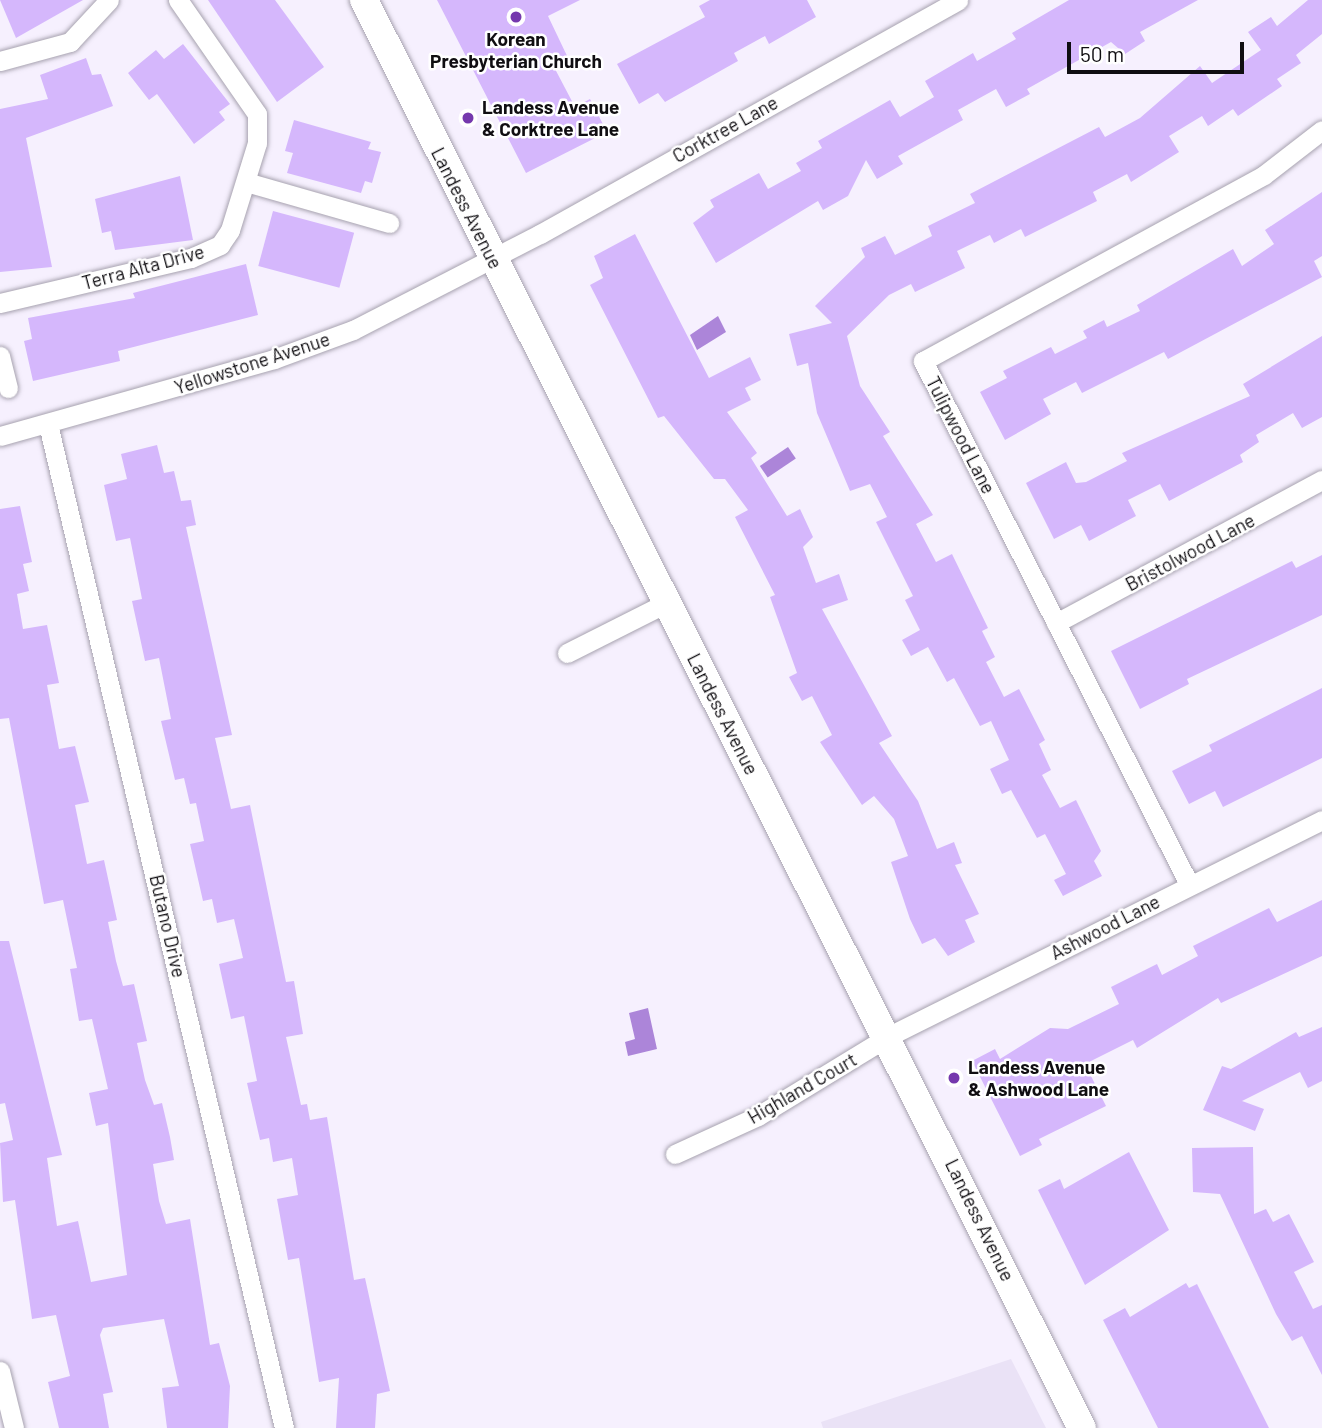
<!DOCTYPE html>
<style>
body{margin:0}
#map{position:relative;width:1322px;height:1428px;overflow:hidden;background:#f6f0fe;font-family:Barlow,sans-serif}
div>[style]{position:absolute}
.built>*{inset:0;background:#eae2f6}
.water>*{inset:0;background:#ac85d9;transform-origin:0 0}
.building>*{inset:0;background:#d5b7fc;transform-origin:0 0}
.roads{filter:drop-shadow(0 0 2px #a7a2af) drop-shadow(0 0 2px #a7a2af)}
.street>*{height:19px;margin:-9.5px;padding:0 9.5px;transform-origin:9.5px;border-radius:9.5px;background:#fff}
.secondary>*{height:28px;margin:-14px;padding:0 14px;transform-origin:14px;border-radius:14px;background:#fff}
.dots>*{width:19px;height:19px;translate:-50% -50%;box-sizing:border-box;border:4px solid #fff;border-radius:50%}
span{translate:-50% -50%;white-space:nowrap;text-align:center;line-height:1.15;-webkit-text-stroke:5px #fff;paint-order:stroke}
.poi-label{font-size:19px;color:#100e12;font-weight:700}
.left{translate:0 -50%;text-align:left}
.street-label{font-size:19px;color:#100e12}
.scale{position:absolute;left:1067px;top:42px;width:177px;height:32px;box-sizing:border-box;border:4px solid #100e12;border-top:0;padding-left:9px;font-size:21px;line-height:24px;white-space:nowrap;color:#100e12;-webkit-text-stroke:5px #fff;paint-order:stroke}
</style>
<div id="map">
<div class="built">
<div style="clip-path:polygon(1011px 1359px,1046px 1428px,823px 1428px,821px 1422px)"></div>
</div>
<div class="water">
<div style="clip-path:polygon(718px 316px,726px 332px,697px 350px,690px 335px)"></div>
<div style="left:788px;top:447px;width:14px;height:34px;rotate:56deg"></div>
<div style="clip-path:polygon(648px 1008px,657px 1049px,628px 1056px,625px 1042px,635px 1039px,629px 1013px)"></div>
</div>
<div class="building">
<div style="clip-path:polygon(0 0,83px 0,16px 38px)"></div>
<div style="clip-path:polygon(208px 0,275px 0,324px 67px,277px 102px)"></div>
<div style="clip-path:polygon(437px 0,580px 0,548px 16px,569px 60px,554px 67px,575px 107px,590px 99px,607px 132px,526px 173px)"></div>
<div style="clip-path:polygon(710px 0,807px 0,816px 17px,769px 44px,765px 36px,734px 53px,738px 61px,665px 102px,658px 93px,639px 104px,617px 64px,705px 17px,699px 6px)"></div>
<div style="clip-path:polygon(1069px 0,1198px 0,1140px 32px,1145px 41px,1125px 54px,1111px 42px,1027px 89px,1030px 94px,1006px 107px,996px 89px,958px 110px,963px 120px,898px 156px,903px 164px,877px 179px,866px 160px,848px 196px,823px 210px,818px 201px,716px 263px,693px 223px,714px 207px,710px 200px,759px 173px,768px 189px,801px 171px,796px 163px,822px 148px,818px 141px,890px 100px,900px 117px,934px 97px,925px 81px,973px 53px,977px 61px,1016px 39px,1012px 33px)"></div>
<div style="clip-path:polygon(1308px 0,1322px 0,1322px 34px,1296px 55px,1301px 63px,1277px 79px,1282px 86px,1238px 116px,1233px 109px,1208px 126px,1202px 116px,1169px 136px,1179px 152px,1131px 182px,1127px 174px,1093px 192px,1097px 201px,1025px 237px,1021px 229px,994px 243px,990px 235px,957px 251px,965px 268px,915px 292px,911px 284px,889px 295px,847px 336px,860px 386px,890px 432px,883px 436px,933px 515px,916px 524px,936px 562px,952px 554px,988px 628px,982px 631px,995px 657px,986px 662px,1004px 697px,1019px 689px,1045px 740px,1039px 744px,1051px 770px,1042px 775px,1060px 808px,1076px 800px,1101px 851px,1094px 861px,1102px 876px,1063px 896px,1054px 880px,1066px 874px,1045px 834px,1037px 838px,1011px 790px,1002px 794px,990px 769px,1009px 760px,991px 721px,980px 726px,954px 678px,947px 682px,928px 647px,911px 656px,902px 640px,920px 630px,905px 600px,913px 596px,876px 522px,887px 517px,870px 484px,850px 491px,817px 413px,808px 363px,797px 366px,789px 334px,832px 323px,815px 306px,865px 257px,861px 248px,885px 236px,895px 255px,932px 236px,928px 226px,975px 203px,970px 194px,1099px 127px,1105px 137px,1140px 118px,1200px 66px,1212px 83px,1261px 50px,1248px 32px,1271px 17px,1277px 26px)"></div>
<div style="clip-path:polygon(183px 44px,230px 104px,219px 112px,225px 120px,194px 144px,157px 94px,149px 100px,128px 73px,156px 50px,164px 59px)"></div>
<div style="clip-path:polygon(86px 58px,92px 75px,101px 74px,113px 106px,26px 138px,52px 267px,0 272px,0 109px,48px 99px,40px 75px)"></div>
<div style="clip-path:polygon(294px 120px,371px 142px,368px 149px,381px 152px,372px 183px,365px 181px,361px 193px,287px 173px,293px 153px,285px 151px)"></div>
<div style="clip-path:polygon(180px 176px,193px 240px,115px 250px,111px 231px,102px 233px,95px 199px)"></div>
<div style="clip-path:polygon(1322px 192px,1322px 256px,1314px 261px,1322px 277px,1168px 359px,1164px 352px,1082px 393px,1076px 382px,1043px 399px,1051px 414px,1005px 440px,980px 392px,1007px 378px,1003px 371px,1051px 347px,1055px 354px,1087px 338px,1083px 331px,1104px 320px,1107px 327px,1140px 311px,1137px 305px,1233px 249px,1242px 266px,1274px 244px,1265px 230px)"></div>
<div style="left:273px;top:211px;width:84px;height:57px;rotate:15deg"></div>
<div style="clip-path:polygon(635px 234px,709px 378px,750px 357px,761px 380px,745px 388px,751px 400px,727px 412px,757px 453px,751px 458px,787px 516px,800px 509px,813px 537px,803px 547px,816px 583px,839px 574px,848px 600px,822px 609px,892px 736px,879px 743px,918px 801px,937px 849px,954px 842px,962px 863px,955px 865px,979px 914px,965px 920px,975px 942px,948px 956px,935px 938px,922px 944px,910px 919px,891px 862px,908px 856px,894px 819px,874px 796px,862px 805px,820px 742px,832px 735px,812px 696px,802px 701px,789px 677px,797px 673px,770px 597px,775px 595px,735px 517px,748px 510px,725px 479px,714px 479px,664px 416px,658px 418px,590px 285px,603px 278px,594px 256px)"></div>
<div style="clip-path:polygon(246px 264px,258px 315px,118px 351px,120px 361px,33px 381px,24px 341px,32px 339px,28px 318px,135px 298px,133px 293px)"></div>
<div style="clip-path:polygon(1322px 336px,1322px 417px,1302px 428px,1293px 413px,1256px 435px,1259px 442px,1240px 455px,1243px 462px,1169px 501px,1160px 484px,1128px 500px,1136px 516px,1089px 541px,1081px 525px,1054px 539px,1026px 483px,1066px 462px,1076px 483px,1086px 482px,1127px 461px,1122px 453px,1250px 396px,1243px 384px)"></div>
<div style="clip-path:polygon(157px 445px,164px 473px,174px 471px,181px 501px,191px 500px,196px 525px,186px 527px,232px 735px,215px 738px,231px 809px,250px 805px,286px 982px,294px 981px,303px 1034px,286px 1037px,301px 1105px,307px 1104px,310px 1120px,327px 1117px,354px 1280px,365px 1278px,390px 1391px,377px 1394px,375px 1428px,336px 1428px,339px 1378px,319px 1382px,299px 1258px,288px 1260px,277px 1199px,298px 1195px,292px 1158px,273px 1162px,269px 1138px,260px 1140px,247px 1083px,257px 1081px,244px 1016px,231px 1019px,219px 964px,243px 958px,234px 919px,217px 923px,212px 899px,203px 901px,190px 844px,204px 841px,196px 803px,190px 804px,184px 778px,175px 780px,161px 721px,171px 719px,159px 658px,145px 661px,132px 601px,142px 599px,130px 538px,116px 541px,104px 485px,127px 479px,121px 454px)"></div>
<div style="clip-path:polygon(20px 506px,32px 562px,23px 564px,29px 591px,17px 594px,23px 629px,47px 625px,59px 683px,47px 685px,59px 749px,75px 746px,89px 802px,75px 805px,87px 864px,104px 860px,117px 920px,108px 922px,116px 961px,123px 986px,134px 984px,147px 1041px,137px 1043px,145px 1080px,154px 1105px,162px 1103px,170px 1137px,174px 1160px,153px 1164px,159px 1201px,166px 1224px,190px 1219px,210px 1345px,219px 1343px,230px 1386px,228px 1428px,167px 1428px,162px 1388px,179px 1386px,164px 1319px,103px 1328px,100px 1335px,113px 1392px,103px 1394px,109px 1428px,59px 1428px,48px 1382px,70px 1376px,56px 1315px,32px 1319px,15px 1200px,3px 1202px,0 1143px,13px 1140px,5px 1103px,0 1104px,0 941px,9px 941px,62px 1155px,47px 1158px,57px 1226px,78px 1221px,91px 1282px,127px 1275px,108px 1123px,96px 1126px,89px 1093px,108px 1089px,92px 1019px,79px 1021px,70px 969px,77px 968px,63px 900px,44px 904px,9px 718px,0 719px,0 509px)"></div>
<div style="clip-path:polygon(1322px 555px,1322px 615px,1187px 679px,1189px 684px,1140px 709px,1111px 651px,1292px 561px,1296px 568px)"></div>
<div style="clip-path:polygon(1322px 688px,1322px 758px,1223px 807px,1215px 791px,1189px 804px,1172px 771px,1212px 751px,1209px 745px)"></div>
<div style="clip-path:polygon(1322px 900px,1322px 956px,1221px 1003px,1218px 998px,1137px 1048px,1133px 1040px,1085px 1064px,1106px 1106px,1039px 1139px,1042px 1145px,1020px 1156px,972px 1061px,995px 1049px,1000px 1059px,1050px 1028px,1068px 1029px,1119px 1004px,1111px 987px,1157px 964px,1162px 975px,1198px 956px,1193px 946px,1269px 908px,1277px 922px)"></div>
<div style="clip-path:polygon(1322px 1027px,1322px 1081px,1308px 1088px,1300px 1072px,1242px 1101px,1264px 1109px,1255px 1131px,1203px 1110px,1222px 1066px,1231px 1069px,1296px 1032px,1299px 1037px)"></div>
<div style="clip-path:polygon(1253px 1147px,1254px 1214px,1266px 1209px,1273px 1222px,1289px 1214px,1314px 1262px,1294px 1272px,1313px 1309px,1322px 1305px,1322px 1375px,1302px 1336px,1292px 1341px,1276px 1314px,1220px 1194px,1193px 1192px,1192px 1148px)"></div>
<div style="clip-path:polygon(1129px 1152px,1169px 1230px,1085px 1285px,1038px 1190px,1060px 1179px,1064px 1189px)"></div>
<div style="clip-path:polygon(1186px 1283px,1189px 1288px,1197px 1284px,1269px 1428px,1158px 1428px,1103px 1320px,1125px 1308px,1130px 1317px)"></div>
</div>
<div class="roads">
<div class="street">
<div style="left:0;top:61px;width:73px;rotate:-15.2deg"></div>
<div style="left:70px;top:42px;width:57px;rotate:-47.1deg"></div>
<div style="left:246px;top:182px;width:149px;rotate:16deg"></div>
<div style="left:0;top:303px;width:196px;rotate:-13.3deg"></div>
<div style="left:191px;top:258px;width:32px;rotate:-24deg"></div>
<div style="left:220px;top:245px;width:18px;rotate:-56deg"></div>
<div style="left:230px;top:230px;width:91px;rotate:-72.8deg"></div>
<div style="left:257px;top:143px;width:29px;rotate:-90deg"></div>
<div style="left:257px;top:114px;width:139px;rotate:-124.7deg"></div>
<div style="left:0;top:356px;width:33px;rotate:76deg"></div>
<div style="left:48px;top:424px;width:1031px;rotate:76.77deg"></div>
<div style="left:0;top:436px;width:285px;rotate:-15.7deg"></div>
<div style="left:274px;top:359px;width:84px;rotate:-20.2deg"></div>
<div style="left:353px;top:330px;width:210px;rotate:-27.2deg"></div>
<div style="left:540px;top:234px;width:479px;rotate:-29.2deg"></div>
<div style="left:1056px;top:623px;width:302px;rotate:-28.3deg"></div>
<div style="left:567px;top:653px;width:111px;rotate:-26.8deg"></div>
<div style="left:1189px;top:884px;width:587px;rotate:-116.96deg"></div>
<div style="left:923px;top:361px;width:388px;rotate:-28.6deg"></div>
<div style="left:1264px;top:175px;width:73px;rotate:-37.8deg"></div>
<div style="left:675px;top:1154px;width:91px;rotate:-24.6deg"></div>
<div style="left:758px;top:1116px;width:153px;rotate:-31.4deg"></div>
<div style="left:889px;top:1036px;width:484px;rotate:-26.5deg"></div>
<div style="left:0;top:1371px;width:59px;rotate:76.2deg"></div>
</div>
<div class="secondary">
<div style="left:364px;top:0;width:1598px;rotate:63.31deg"></div>
</div>
</div>
<div class="dots">
<div style="left:516px;top:17px;background:#7538ad"></div>
<div style="left:468px;top:118px;background:#7538ad"></div>
<div style="left:954px;top:1078px;background:#7538ad"></div>
</div>
<div class="poi-label">
<span style="left:516px;top:50px">Korean<br>Presbyterian Church</span>
<span class="left" style="left:482px;top:118px">Landess Avenue<br>&amp; Corktree Lane</span>
<span class="left" style="left:968px;top:1078px">Landess Avenue<br>&amp; Ashwood Lane</span>
</div>
<div class="street-label">
<span style="left:725px;top:129px;rotate:-29deg">Corktree Lane</span>
<span style="left:467px;top:208px;rotate:63deg">Landess Avenue</span>
<span style="left:143px;top:267px;rotate:-15deg">Terra Alta Drive</span>
<span style="left:252px;top:363px;rotate:-18deg">Yellowstone Avenue</span>
<span style="left:961px;top:435px;rotate:63deg">Tulipwood Lane</span>
<span style="left:1190px;top:552px;rotate:-28deg">Bristolwood Lane</span>
<span style="left:723px;top:714px;rotate:63deg">Landess Avenue</span>
<span style="left:168px;top:926px;rotate:77deg">Butano Drive</span>
<span style="left:1105px;top:927px;rotate:-27deg">Ashwood Lane</span>
<span style="left:802px;top:1088px;rotate:-30deg">Highland Court</span>
<span style="left:980px;top:1220px;rotate:64deg">Landess Avenue</span>
</div>
<div class="scale">50 m</div>
</div>
